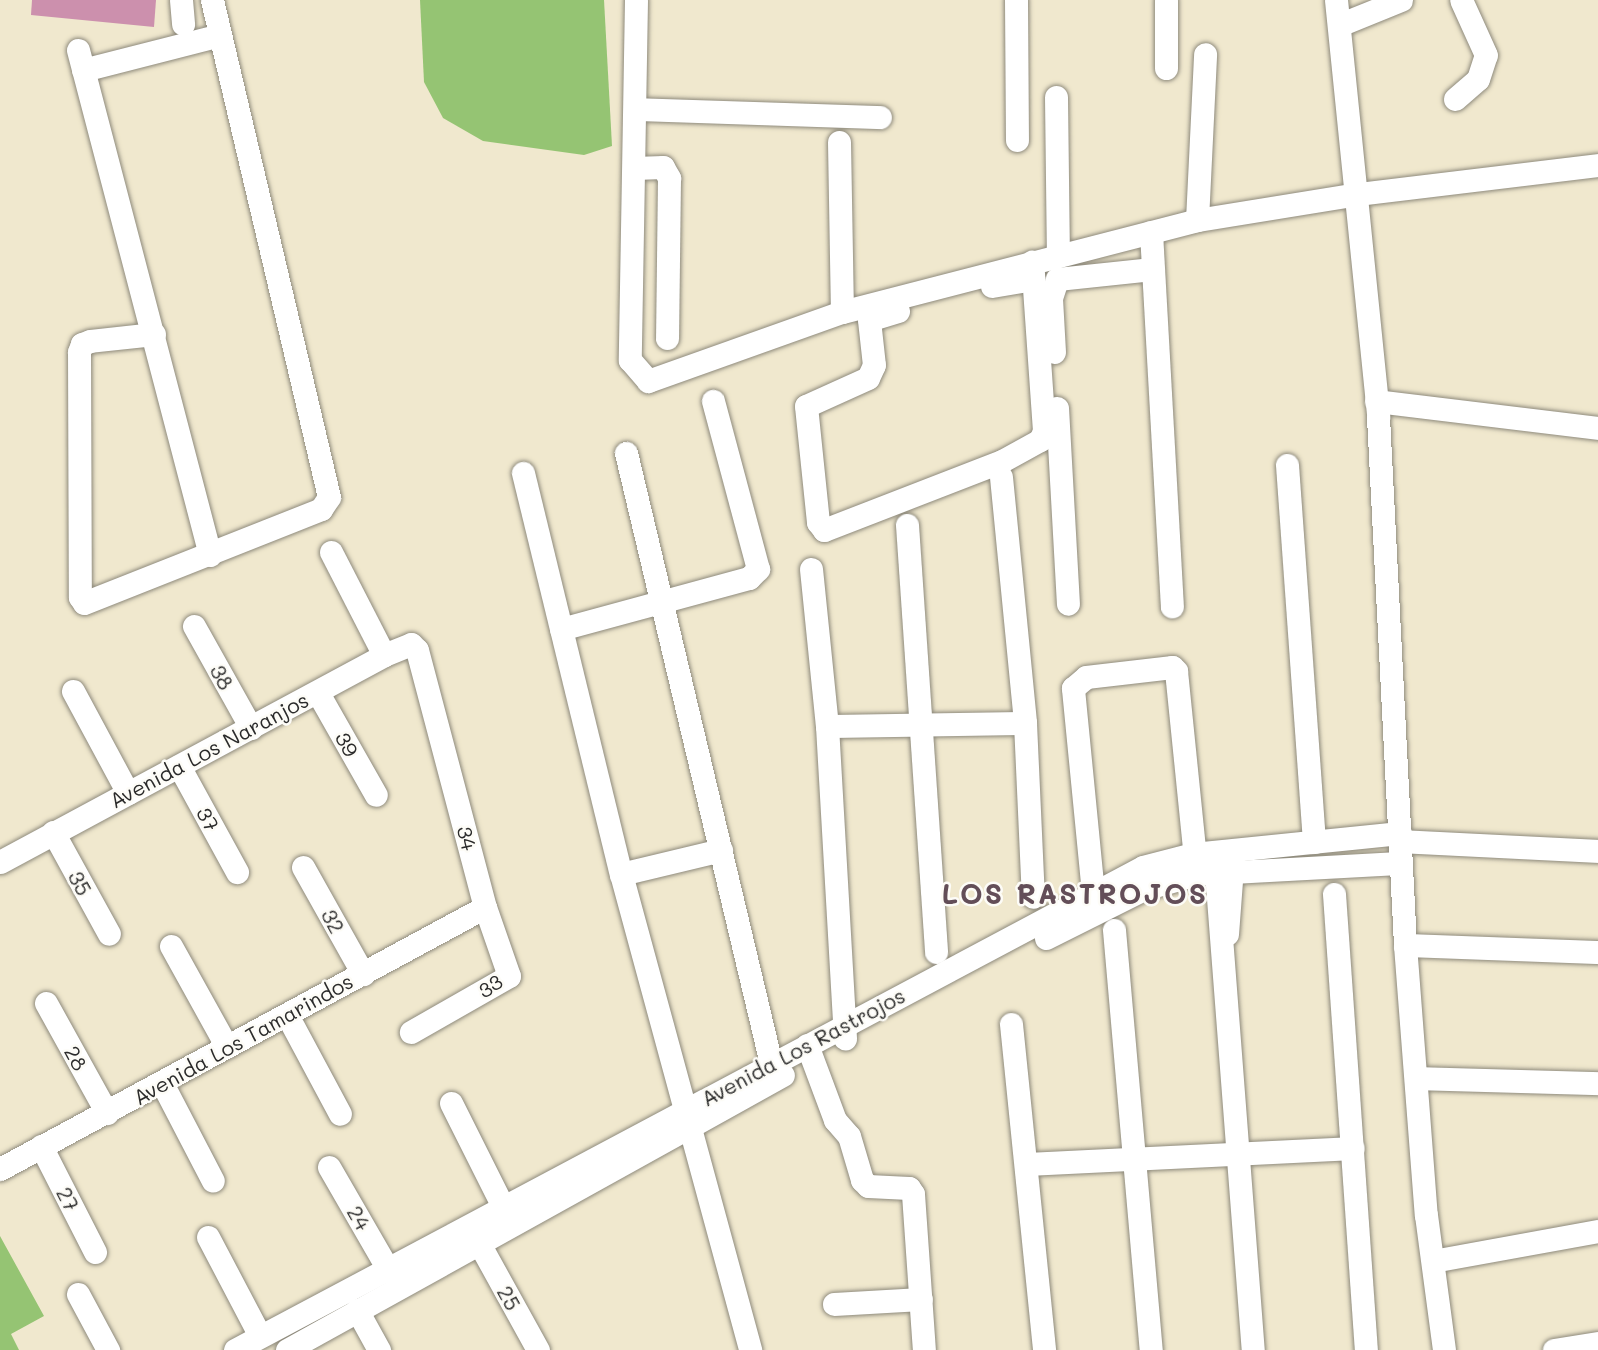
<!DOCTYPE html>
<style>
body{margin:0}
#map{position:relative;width:1598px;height:1350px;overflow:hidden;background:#f0e8ce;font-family:Mali,sans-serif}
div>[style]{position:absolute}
.green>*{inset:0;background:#95c473}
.building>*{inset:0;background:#cc90ad}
.roads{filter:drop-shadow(0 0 2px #8e8a7c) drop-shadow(0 0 2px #8e8a7c)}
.minor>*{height:23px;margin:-11.5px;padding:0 11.5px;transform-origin:11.5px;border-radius:11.5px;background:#fff}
span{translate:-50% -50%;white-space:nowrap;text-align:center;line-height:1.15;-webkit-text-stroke:5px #fdfcf7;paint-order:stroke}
.street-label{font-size:21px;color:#2b2b2b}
.district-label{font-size:28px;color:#634e58;font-weight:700;letter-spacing:2px}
</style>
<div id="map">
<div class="green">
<div style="clip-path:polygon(420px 0,604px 0,612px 146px,584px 155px,483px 141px,443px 118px,424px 82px)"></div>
<div style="clip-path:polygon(0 1236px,44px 1316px,11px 1334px,19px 1350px,0 1350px)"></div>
</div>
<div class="building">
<div style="clip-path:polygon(32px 0,156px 0,154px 27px,31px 15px)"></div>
</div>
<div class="roads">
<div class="minor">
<div style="left:181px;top:0;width:24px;rotate:85deg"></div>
<div style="left:636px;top:0;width:360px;rotate:91deg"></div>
<div style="left:630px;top:360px;width:28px;rotate:49deg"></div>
<div style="left:648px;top:381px;width:206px;rotate:-19.6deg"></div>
<div style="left:842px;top:312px;width:367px;rotate:-14.5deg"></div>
<div style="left:1197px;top:220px;width:163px;rotate:-9.2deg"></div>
<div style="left:1358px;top:194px;width:242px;rotate:-6.9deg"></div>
<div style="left:1016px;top:0;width:140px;rotate:89.6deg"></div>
<div style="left:1336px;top:0;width:419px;rotate:84.2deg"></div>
<div style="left:1378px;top:417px;width:529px;rotate:87.07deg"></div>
<div style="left:1405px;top:945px;width:271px;rotate:85.6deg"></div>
<div style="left:1426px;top:1215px;width:136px;rotate:82.4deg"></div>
<div style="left:1339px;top:25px;width:67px;rotate:-22deg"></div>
<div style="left:78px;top:50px;width:522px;rotate:75.35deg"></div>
<div style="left:1166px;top:68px;width:68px;rotate:-90deg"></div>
<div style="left:83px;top:70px;width:141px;rotate:-14.3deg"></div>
<div style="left:1056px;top:97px;width:159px;rotate:89.3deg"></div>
<div style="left:1455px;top:99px;width:30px;rotate:-41deg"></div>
<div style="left:1478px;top:79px;width:25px;rotate:-72deg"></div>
<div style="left:1486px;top:55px;width:60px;rotate:-114.4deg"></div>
<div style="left:635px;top:109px;width:245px;rotate:1.9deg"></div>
<div style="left:839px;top:142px;width:170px;rotate:89deg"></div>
<div style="left:634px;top:168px;width:29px;rotate:-2deg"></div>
<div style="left:663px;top:167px;width:13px;rotate:61deg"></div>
<div style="left:669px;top:178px;width:160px;rotate:90.7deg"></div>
<div style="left:1197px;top:220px;width:166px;rotate:-87.2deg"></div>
<div style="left:1151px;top:232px;width:375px;rotate:86.8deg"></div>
<div style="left:992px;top:286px;width:42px;rotate:-9.7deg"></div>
<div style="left:898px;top:311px;width:30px;rotate:163deg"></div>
<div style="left:869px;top:320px;width:45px;rotate:83.7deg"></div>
<div style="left:874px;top:365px;width:14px;rotate:115deg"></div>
<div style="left:868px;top:378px;width:68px;rotate:155.7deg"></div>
<div style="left:806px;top:406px;width:117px;rotate:84.1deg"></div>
<div style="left:818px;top:522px;width:10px;rotate:53deg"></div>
<div style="left:824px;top:530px;width:191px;rotate:-21.2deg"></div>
<div style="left:1002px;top:461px;width:43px;rotate:-28.9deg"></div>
<div style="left:1040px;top:440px;width:10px;rotate:-66deg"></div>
<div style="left:1044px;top:431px;width:170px;rotate:-94deg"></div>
<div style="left:154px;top:334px;width:64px;rotate:173.8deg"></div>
<div style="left:90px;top:341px;width:9px;rotate:159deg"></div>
<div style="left:82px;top:344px;width:9px;rotate:111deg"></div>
<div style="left:79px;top:352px;width:245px;rotate:89.8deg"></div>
<div style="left:80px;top:597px;width:7px;rotate:56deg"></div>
<div style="left:84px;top:603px;width:255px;rotate:-21.6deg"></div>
<div style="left:321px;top:509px;width:14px;rotate:-56deg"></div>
<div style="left:329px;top:497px;width:511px;rotate:-103.25deg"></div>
<div style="left:1054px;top:352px;width:54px;rotate:-93.2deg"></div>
<div style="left:1051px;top:298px;width:20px;rotate:-72deg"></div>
<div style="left:1057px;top:279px;width:96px;rotate:-6deg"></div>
<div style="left:1376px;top:401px;width:224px;rotate:6.9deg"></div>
<div style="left:1057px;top:408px;width:196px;rotate:86.8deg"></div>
<div style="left:626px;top:453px;width:640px;rotate:76.64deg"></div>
<div style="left:1287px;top:465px;width:378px;rotate:85.9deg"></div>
<div style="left:523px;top:473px;width:413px;rotate:76.3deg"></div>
<div style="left:621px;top:874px;width:493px;rotate:74.8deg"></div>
<div style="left:1001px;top:477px;width:247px;rotate:84.4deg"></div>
<div style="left:1025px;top:723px;width:174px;rotate:87.4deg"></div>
<div style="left:907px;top:525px;width:428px;rotate:86.1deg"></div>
<div style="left:331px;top:552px;width:116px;rotate:62.8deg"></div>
<div style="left:811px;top:569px;width:158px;rotate:84.2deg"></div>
<div style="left:827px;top:726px;width:313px;rotate:86.7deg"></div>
<div style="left:194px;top:626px;width:117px;rotate:60.8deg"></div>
<div style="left:561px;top:629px;width:195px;rotate:-15.2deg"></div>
<div style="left:749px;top:578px;width:13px;rotate:-45deg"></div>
<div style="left:758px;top:569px;width:174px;rotate:-105deg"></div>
<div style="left:73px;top:691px;width:116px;rotate:61.7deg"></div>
<div style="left:318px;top:693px;width:117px;rotate:60.4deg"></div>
<div style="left:827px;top:726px;width:198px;rotate:-0.9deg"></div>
<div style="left:179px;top:766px;width:121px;rotate:61.3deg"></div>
<div style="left:53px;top:832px;width:116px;rotate:61.2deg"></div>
<div style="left:1400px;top:841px;width:198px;rotate:2.9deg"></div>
<div style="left:1215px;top:859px;width:492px;rotate:85.6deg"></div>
<div style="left:0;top:862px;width:436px;rotate:-28.3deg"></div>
<div style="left:384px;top:655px;width:29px;rotate:-22deg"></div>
<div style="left:411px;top:644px;width:8px;rotate:45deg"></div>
<div style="left:417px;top:650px;width:266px;rotate:75.2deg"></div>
<div style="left:485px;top:907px;width:73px;rotate:70.8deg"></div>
<div style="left:509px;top:976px;width:113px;rotate:150.3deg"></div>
<div style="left:303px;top:867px;width:123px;rotate:60.7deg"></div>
<div style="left:621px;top:874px;width:103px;rotate:-13.5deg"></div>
<div style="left:1093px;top:893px;width:206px;rotate:-95.6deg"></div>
<div style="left:1073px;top:688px;width:17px;rotate:-40deg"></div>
<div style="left:1086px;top:677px;width:87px;rotate:-6.6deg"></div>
<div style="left:1172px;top:667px;width:6px;rotate:45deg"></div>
<div style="left:1176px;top:671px;width:198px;rotate:84.2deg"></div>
<div style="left:1334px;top:894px;width:457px;rotate:86deg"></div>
<div style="left:1114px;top:930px;width:422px;rotate:85deg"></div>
<div style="left:1227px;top:934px;width:80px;rotate:-85.7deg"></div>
<div style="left:1046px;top:938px;width:110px;rotate:-26.6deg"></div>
<div style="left:1144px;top:889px;width:55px;rotate:-15.8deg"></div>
<div style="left:1197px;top:874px;width:204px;rotate:-3.1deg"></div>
<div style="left:1405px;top:945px;width:193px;rotate:2.1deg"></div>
<div style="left:171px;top:946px;width:115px;rotate:61deg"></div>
<div style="left:46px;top:1003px;width:126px;rotate:61deg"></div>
<div style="left:287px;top:1015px;width:112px;rotate:61.8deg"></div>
<div style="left:1011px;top:1024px;width:328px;rotate:84.2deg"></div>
<div style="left:807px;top:1045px;width:80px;rotate:69.5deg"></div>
<div style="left:835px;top:1120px;width:21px;rotate:49deg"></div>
<div style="left:849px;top:1136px;width:46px;rotate:73.5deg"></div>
<div style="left:862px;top:1180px;width:8px;rotate:45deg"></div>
<div style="left:868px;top:1186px;width:41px;rotate:2.8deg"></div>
<div style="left:909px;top:1188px;width:7px;rotate:56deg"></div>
<div style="left:913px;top:1194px;width:156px;rotate:86deg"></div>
<div style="left:1416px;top:1078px;width:182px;rotate:1.6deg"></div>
<div style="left:162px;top:1083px;width:110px;rotate:62.5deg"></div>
<div style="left:451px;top:1103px;width:116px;rotate:63.4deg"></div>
<div style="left:41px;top:1146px;width:119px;rotate:63deg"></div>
<div style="left:1028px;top:1164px;width:325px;rotate:-2.8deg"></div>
<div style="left:329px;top:1167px;width:118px;rotate:60deg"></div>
<div style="left:0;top:1169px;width:551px;rotate:-28.38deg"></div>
<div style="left:208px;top:1237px;width:112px;rotate:62.3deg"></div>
<div style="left:480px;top:1245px;width:120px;rotate:61.1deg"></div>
<div style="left:1433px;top:1261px;width:168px;rotate:-10.3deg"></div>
<div style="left:78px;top:1294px;width:64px;rotate:61.8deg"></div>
<div style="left:834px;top:1304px;width:87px;rotate:-3.3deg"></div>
<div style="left:357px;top:1310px;width:46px;rotate:61.2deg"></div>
<div style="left:235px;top:1350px;width:1028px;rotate:-28.01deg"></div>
<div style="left:1143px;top:867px;width:52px;rotate:-14.6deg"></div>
<div style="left:1193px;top:854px;width:208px;rotate:-5.8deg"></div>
<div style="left:287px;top:1350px;width:567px;rotate:-29.01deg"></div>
<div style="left:1554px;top:1350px;width:45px;rotate:-9deg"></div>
</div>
</div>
<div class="street-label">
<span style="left:222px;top:677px;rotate:61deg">38</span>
<span style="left:347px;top:744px;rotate:60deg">39</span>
<span style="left:209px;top:750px;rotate:-28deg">Avenida Los Naranjos</span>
<span style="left:208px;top:819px;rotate:61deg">37</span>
<span style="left:467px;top:838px;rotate:75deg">34</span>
<span style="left:80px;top:883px;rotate:61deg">35</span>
<span style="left:333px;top:921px;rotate:61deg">32</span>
<span style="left:490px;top:986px;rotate:-35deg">33</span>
<span style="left:243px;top:1039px;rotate:-29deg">Avenida Los Tamarindos</span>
<span style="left:803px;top:1047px;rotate:-28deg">Avenida Los Rastrojos</span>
<span style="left:76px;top:1058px;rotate:61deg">28</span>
<span style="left:68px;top:1199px;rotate:63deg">27</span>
<span style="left:359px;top:1218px;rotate:60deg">24</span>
<span style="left:509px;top:1298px;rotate:61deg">25</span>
</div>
<div class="district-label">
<span style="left:1075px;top:893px">LOS RASTROJOS</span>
</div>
</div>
